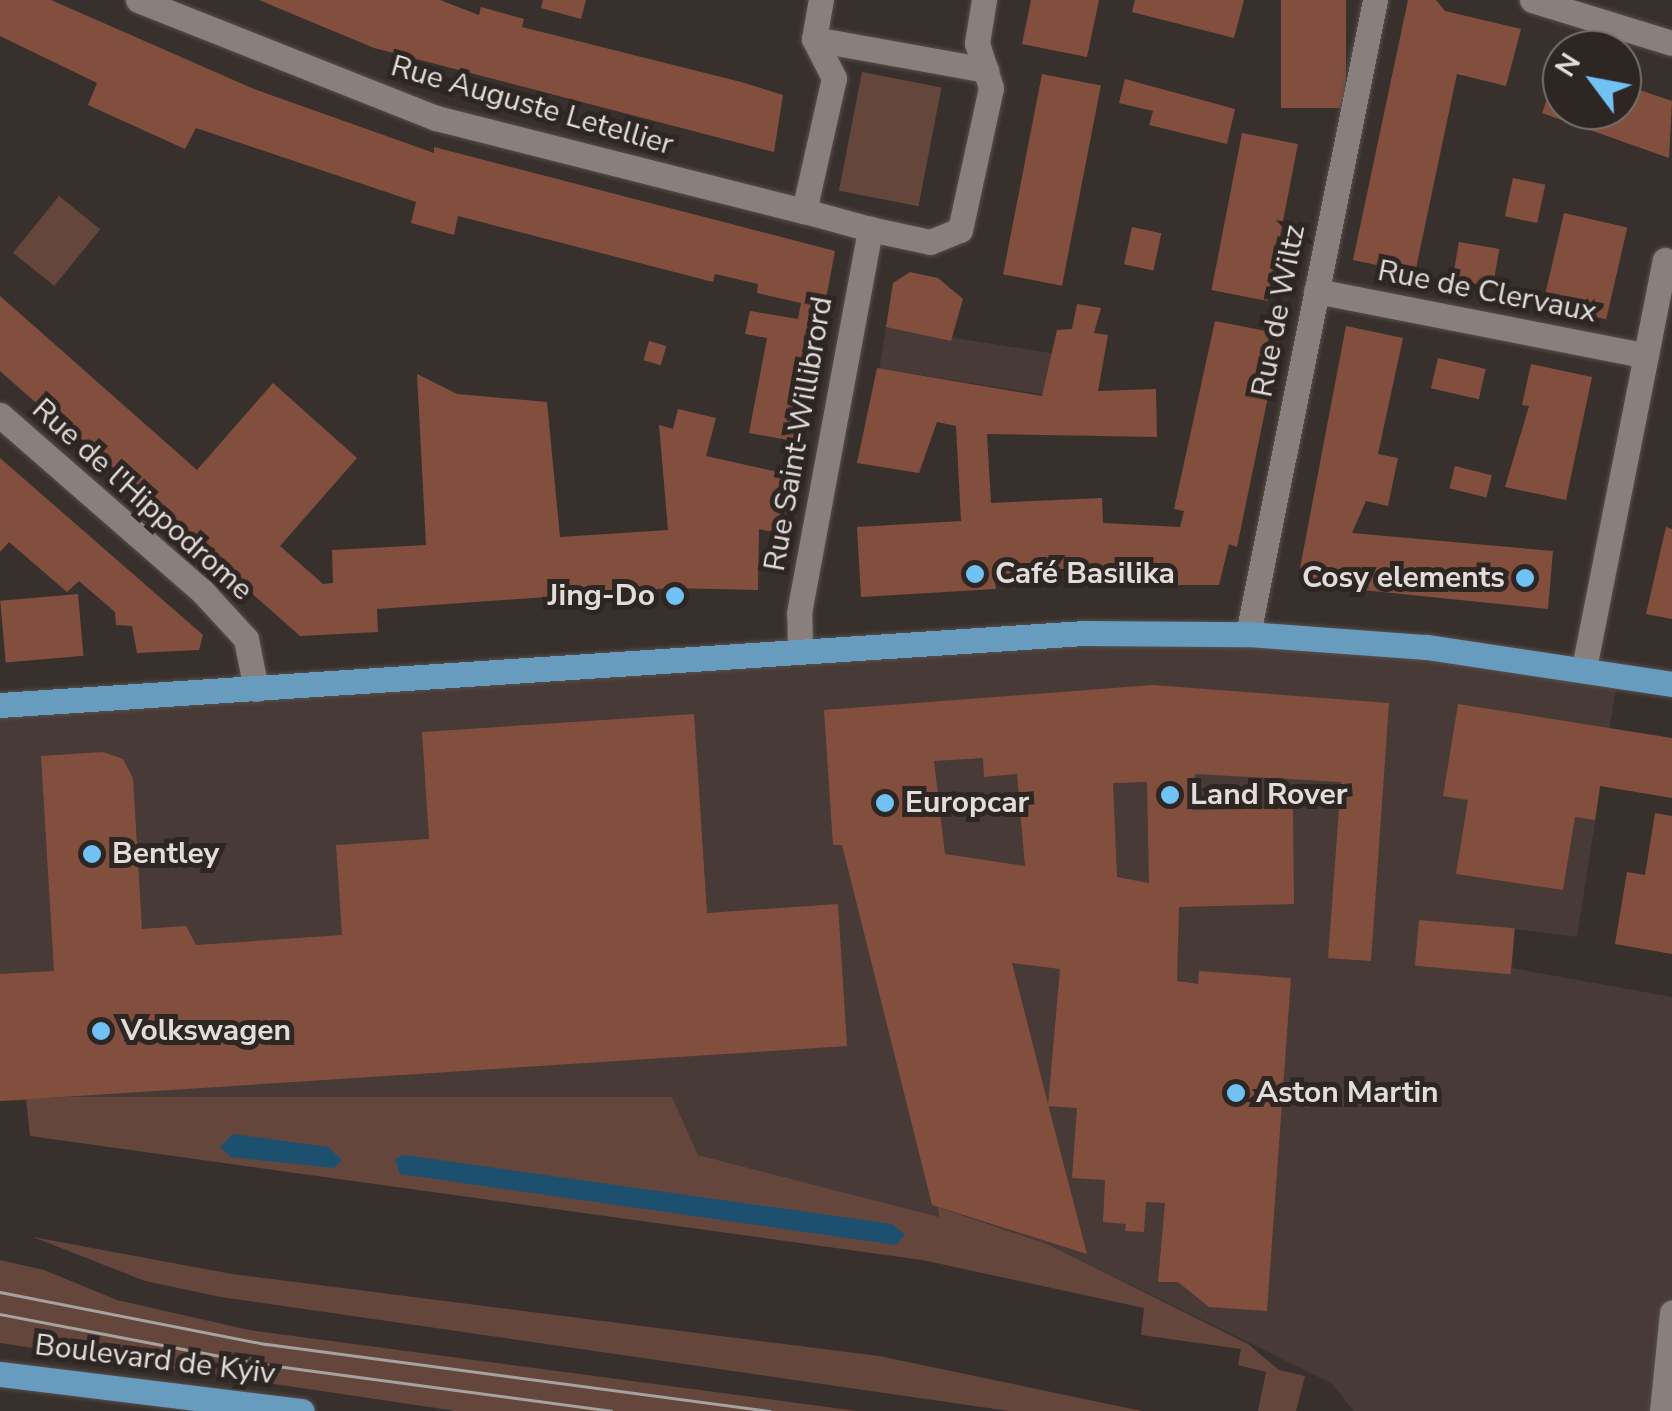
<!DOCTYPE html>
<meta charset="utf-8">
<style>
body{margin:0}
#map{position:relative;width:1672px;height:1411px;overflow:hidden;background:#38302d;font-family:"Nunito Sans",sans-serif}
div>[style]{position:absolute}
.built>*{inset:0;background:#483a36;transform-origin:0 0}
.green>*{inset:0;background:#64463c;transform-origin:0 0}
.water>*{inset:0;background:#1d506e}
.building>*{inset:0;background:#824f3f;transform-origin:0 0}
.roads{filter:drop-shadow(0 0 2px #564f4c) drop-shadow(0 0 2px #564f4c)}
.minor>*{height:25px;margin:-12.5px;padding:0 12.5px;transform-origin:12.5px;border-radius:12.5px;background:#897f7c}
.tertiary>*{height:25px;margin:-12.5px;padding:0 12.5px;transform-origin:12.5px;border-radius:12.5px;background:#897f7c}
.primary>*{height:25px;margin:-12.5px;padding:0 12.5px;transform-origin:12.5px;border-radius:12.5px;background:#679cbf}
.tram>*{height:2.5px;margin:-1.25px;padding:0 1.25px;transform-origin:1.25px;border-radius:1.25px;background:#a8a29f}
.dots>*{width:28px;height:28px;translate:-50% -50%;box-sizing:border-box;border:5px solid #2e2623;border-radius:50%}
span{translate:-50% -50%;white-space:nowrap;text-align:center;line-height:1.15;-webkit-text-stroke:10px #2e2623;paint-order:stroke}
.street-label{font-size:30px;color:#e2dcda}
.poi-label{font-size:30px;color:#e2dcda;font-weight:700}
.left{translate:0 -50%;text-align:left}
.right{translate:-100% -50%;text-align:right}
.north{position:absolute;left:1542px;top:30px;width:100px;height:100px;box-sizing:border-box;background:#2e2623;border:2px solid #766f6c;border-radius:50%;rotate:302deg;font-size:28px;font-weight:700;line-height:40px;text-align:center;color:#e2dcda}
.north::after{content:'';display:block;margin:auto;width:35px;height:45px;background:#72c1f5;clip-path:polygon(50% 0,100% 100%,50% 72%,0 100%)}
</style>
<div id="map">
<div class="built">
<div style="left:886px;top:327px;width:168px;height:42px;rotate:9deg"></div>
<div style="clip-path:polygon(1248px 634px,1618px 675px,1577px 937px,1515px 929px,1512px 968px,1672px 997px,1672px 1411px,1354px 1411px,1331px 1383px,1047px 1244px,939px 1207px,940px 1218px,698px 1155px,672px 1097px,0 1101px,0 705px)"></div>
</div>
<div class="green">
<div style="left:862px;top:72px;width:81px;height:121px;rotate:11deg"></div>
<div style="left:59px;top:196px;width:53px;height:73px;rotate:39deg"></div>
<div style="clip-path:polygon(70px 1097px,672px 1097px,698px 1155px,939px 1217px,938px 1207px,1047px 1244px,1248px 1344px,1279px 1370px,1305px 1376px,1296px 1411px,1258px 1411px,1266px 1372px,1238px 1365px,1241px 1349px,1141px 1335px,1144px 1308px,922px 1260px,30px 1136px,26px 1099px)"></div>
<div style="clip-path:polygon(33px 1237px,232px 1274px,879px 1356px,1142px 1411px,1009px 1411px,221px 1297px,145px 1281px)"></div>
<div style="clip-path:polygon(0 1260px,44px 1270px,117px 1300px,249px 1330px,857px 1411px,456px 1411px,0 1343px)"></div>
</div>
<div class="water">
<div style="clip-path:polygon(233px 1134px,328px 1147px,342px 1160px,334px 1168px,231px 1157px,220px 1147px)"></div>
<div style="clip-path:polygon(404px 1155px,892px 1224px,905px 1235px,896px 1245px,400px 1174px,395px 1159px)"></div>
</div>
<div class="building">
<div style="clip-path:polygon(0 0,51px 0,254px 89px,434px 153px,434px 147px,835px 251px,799px 442px,749px 433px,767px 338px,745px 334px,750px 311px,798px 319px,801px 303px,757px 293px,758px 284px,715px 274px,713px 282px,458px 216px,454px 235px,411px 223px,416px 202px,196px 128px,185px 149px,88px 105px,97px 83px,0 36px)"></div>
<div style="clip-path:polygon(259px 0,440px 0,479px 15px,481px 7px,524px 19px,522px 27px,741px 82px,783px 95px,774px 152px,374px 48px)"></div>
<div style="clip-path:polygon(543px 0,586px 0,581px 19px,541px 8px)"></div>
<div style="clip-path:polygon(1031px 0,1099px 0,1087px 57px,1022px 44px)"></div>
<div style="clip-path:polygon(1135px 0,1244px 0,1234px 38px,1132px 12px)"></div>
<div style="left:1281px;top:0;width:65px;height:108px"></div>
<div style="clip-path:polygon(1408px 0,1436px 0,1445px 11px,1521px 29px,1506px 86px,1457px 74px,1415px 273px,1353px 260px)"></div>
<div style="clip-path:polygon(1561px 58px,1562px 110px,1622px 110px,1622px 84px,1672px 101px,1669px 158px,1542px 113px)"></div>
<div style="left:1042px;top:74px;width:60px;height:204px;rotate:11deg"></div>
<div style="clip-path:polygon(1125px 79px,1235px 109px,1227px 144px,1149px 125px,1153px 111px,1119px 103px)"></div>
<div style="left:1242px;top:133px;width:57px;height:160px;rotate:11deg"></div>
<div style="left:1513px;top:178px;width:33px;height:39px;rotate:12deg"></div>
<div style="left:1564px;top:213px;width:65px;height:94px;rotate:13deg"></div>
<div style="left:1132px;top:227px;width:30px;height:38px;rotate:12deg"></div>
<div style="left:1459px;top:242px;width:41px;height:38px;rotate:10deg"></div>
<div style="clip-path:polygon(910px 272px,938px 278px,963px 299px,951px 341px,886px 327px,893px 283px)"></div>
<div style="clip-path:polygon(0 296px,197px 470px,273px 383px,357px 458px,280px 546px,323px 584px,333px 583px,332px 550px,426px 545px,417px 374px,457px 394px,547px 402px,560px 537px,668px 530px,659px 425px,673px 429px,678px 409px,716px 418px,706px 456px,791px 475px,783px 534px,759px 529px,758px 590px,672px 588px,377px 609px,378px 632px,300px 636px,0 371px)"></div>
<div style="clip-path:polygon(1077px 304px,1101px 308px,1094px 333px,1108px 335px,1098px 391px,1156px 389px,1157px 437px,987px 434px,991px 503px,1102px 498px,1103px 523px,1180px 527px,1184px 511px,1174px 509px,1215px 321px,1281px 334px,1237px 547px,1229px 544px,1219px 585px,1104px 585px,1105px 570px,994px 574px,996px 589px,861px 597px,857px 527px,961px 521px,956px 426px,937px 422px,919px 473px,857px 463px,877px 368px,1042px 396px,1057px 330px,1072px 329px)"></div>
<div style="clip-path:polygon(1346px 326px,1403px 338px,1378px 454px,1398px 458px,1388px 506px,1366px 501px,1352px 533px,1553px 551px,1548px 609px,1314px 585px,1300px 568px)"></div>
<div style="left:649px;top:341px;width:18px;height:20px;rotate:16deg"></div>
<div style="left:1438px;top:358px;width:49px;height:31px;rotate:13deg"></div>
<div style="clip-path:polygon(1531px 364px,1592px 377px,1566px 500px,1505px 487px,1529px 406px,1522px 405px)"></div>
<div style="clip-path:polygon(0 458px,203px 635px,199px 650px,137px 653px,132px 626px,116px 625px,115px 612px,79px 581px,67px 592px,9px 542px,0 552px)"></div>
<div style="left:1455px;top:466px;width:38px;height:23px;rotate:14deg"></div>
<div style="clip-path:polygon(1666px 527px,1672px 529px,1672px 619px,1646px 614px)"></div>
<div style="left:78px;top:594px;width:62px;height:78px;rotate:85deg"></div>
<div style="clip-path:polygon(evenodd,1153px 685px,1389px 703px,1371px 961px,1328px 958px,1341px 782px,1195px 774px,1192px 810px,1293px 808px,1294px 904px,1179px 907px,1177px 981px,1198px 984px,1199px 971px,1291px 978px,1267px 1311px,1209px 1307px,1178px 1282px,1158px 1282px,1165px 1203px,1146px 1202px,1144px 1232px,1125px 1231px,1126px 1224px,1103px 1222px,1105px 1180px,1072px 1178px,1077px 1108px,1048px 1106px,1060px 969px,1012px 963px,1050px 1112px,1087px 1254px,932px 1205px,842px 845px,833px 845px,824px 710px,1153px 685px,983px 758px,984px 777px,1017px 774px,1025px 866px,945px 854px,934px 761px,983px 758px,1153px 685px,1147px 782px,1149px 883px,1117px 877px,1113px 783px,1147px 782px)"></div>
<div style="clip-path:polygon(1458px 704px,1672px 738px,1672px 798px,1600px 786px,1595px 820px,1575px 817px,1563px 890px,1456px 874px,1468px 800px,1443px 796px)"></div>
<div style="clip-path:polygon(694px 714px,707px 913px,838px 904px,847px 1046px,0 1101px,0 974px,54px 971px,41px 756px,103px 752px,123px 759px,133px 778px,142px 929px,186px 926px,196px 945px,342px 935px,336px 845px,429px 839px,422px 732px)"></div>
<div style="clip-path:polygon(1655px 813px,1672px 816px,1672px 954px,1615px 944px,1627px 872px,1645px 875px)"></div>
<div style="left:1419px;top:920px;width:96px;height:46px;rotate:5deg"></div>
</div>
<div class="roads">
<div class="minor">
<div style="left:138px;top:0;width:321px;rotate:21.6deg"></div>
<div style="left:436px;top:118px;width:380px;rotate:14.2deg"></div>
<div style="left:814px;top:39px;width:175px;rotate:10.2deg"></div>
<div style="left:870px;top:229px;width:61px;rotate:12.2deg"></div>
<div style="left:930px;top:242px;width:32px;rotate:-22deg"></div>
<div style="left:960px;top:230px;width:145px;rotate:-77.7deg"></div>
<div style="left:991px;top:88px;width:47px;rotate:-107.3deg"></div>
<div style="left:977px;top:43px;width:44px;rotate:-80.8deg"></div>
<div style="left:1316px;top:291px;width:336px;rotate:11.1deg"></div>
<div style="left:0;top:415px;width:268px;rotate:41.1deg"></div>
<div style="left:202px;top:591px;width:65px;rotate:47.5deg"></div>
<div style="left:246px;top:639px;width:51px;rotate:78.7deg"></div>
<div style="left:1248px;top:634px;width:647px;rotate:-78.67deg"></div>
<div style="left:800px;top:652px;width:39px;rotate:-91deg"></div>
<div style="left:799px;top:613px;width:391px;rotate:-79.5deg"></div>
<div style="left:870px;top:229px;width:68px;rotate:-164.7deg"></div>
<div style="left:804px;top:211px;width:136px;rotate:-77.3deg"></div>
<div style="left:834px;top:78px;width:44px;rotate:-117.1deg"></div>
<div style="left:814px;top:39px;width:40px;rotate:-80deg"></div>
<div style="left:1584px;top:668px;width:416px;rotate:-78.8deg"></div>
<div style="left:1662px;top:1411px;width:99px;rotate:-84.2deg"></div>
</div>
<div class="tertiary">
<div style="left:1532px;top:0;width:146px;rotate:17.1deg"></div>
</div>
<div class="primary">
<div style="left:0;top:705px;width:1087px;rotate:-3.8deg"></div>
<div style="left:1085px;top:633px;width:163px;rotate:0.4deg"></div>
<div style="left:1248px;top:634px;width:179px;rotate:4.2deg"></div>
<div style="left:1427px;top:647px;width:248px;rotate:8.6deg"></div>
<div style="left:0;top:1374px;width:304px;rotate:7deg"></div>
</div>
</div>
<div class="tram">
<div style="left:0;top:1292px;width:271px;rotate:11.1deg"></div>
<div style="left:266px;top:1344px;width:508px;rotate:7.57deg"></div>
<div style="left:0;top:1314px;width:266px;rotate:10.8deg"></div>
<div style="left:261px;top:1364px;width:353px;rotate:7.6deg"></div>
</div>
<div class="dots">
<div style="left:975px;top:574px;background:#72c1f5"></div>
<div style="left:1525px;top:578px;background:#72c1f5"></div>
<div style="left:675px;top:596px;background:#72c1f5"></div>
<div style="left:1170px;top:795px;background:#72c1f5"></div>
<div style="left:885px;top:803px;background:#72c1f5"></div>
<div style="left:92px;top:854px;background:#72c1f5"></div>
<div style="left:101px;top:1031px;background:#72c1f5"></div>
<div style="left:1236px;top:1093px;background:#72c1f5"></div>
</div>
<div class="street-label">
<span style="left:532px;top:106px;rotate:16deg">Rue Auguste Letellier</span>
<span style="left:1487px;top:292px;rotate:11deg">Rue de Clervaux</span>
<span style="left:1279px;top:311px;rotate:-79deg">Rue de Wiltz</span>
<span style="left:799px;top:434px;rotate:-80deg">Rue Saint-Willibrord</span>
<span style="left:142px;top:500px;rotate:42deg">Rue de l'Hippodrome</span>
<span style="left:155px;top:1360px;rotate:7deg">Boulevard de Kyiv</span>
</div>
<div class="poi-label">
<span class="left" style="left:995px;top:574px">Café Basilika</span>
<span class="right" style="left:1505px;top:578px">Cosy elements</span>
<span class="right" style="left:655px;top:596px">Jing-Do</span>
<span class="left" style="left:1190px;top:795px">Land Rover</span>
<span class="left" style="left:905px;top:803px">Europcar</span>
<span class="left" style="left:112px;top:854px">Bentley</span>
<span class="left" style="left:121px;top:1031px">Volkswagen</span>
<span class="left" style="left:1256px;top:1093px">Aston Martin</span>
</div>
<div class="north">N</div>
</div>
